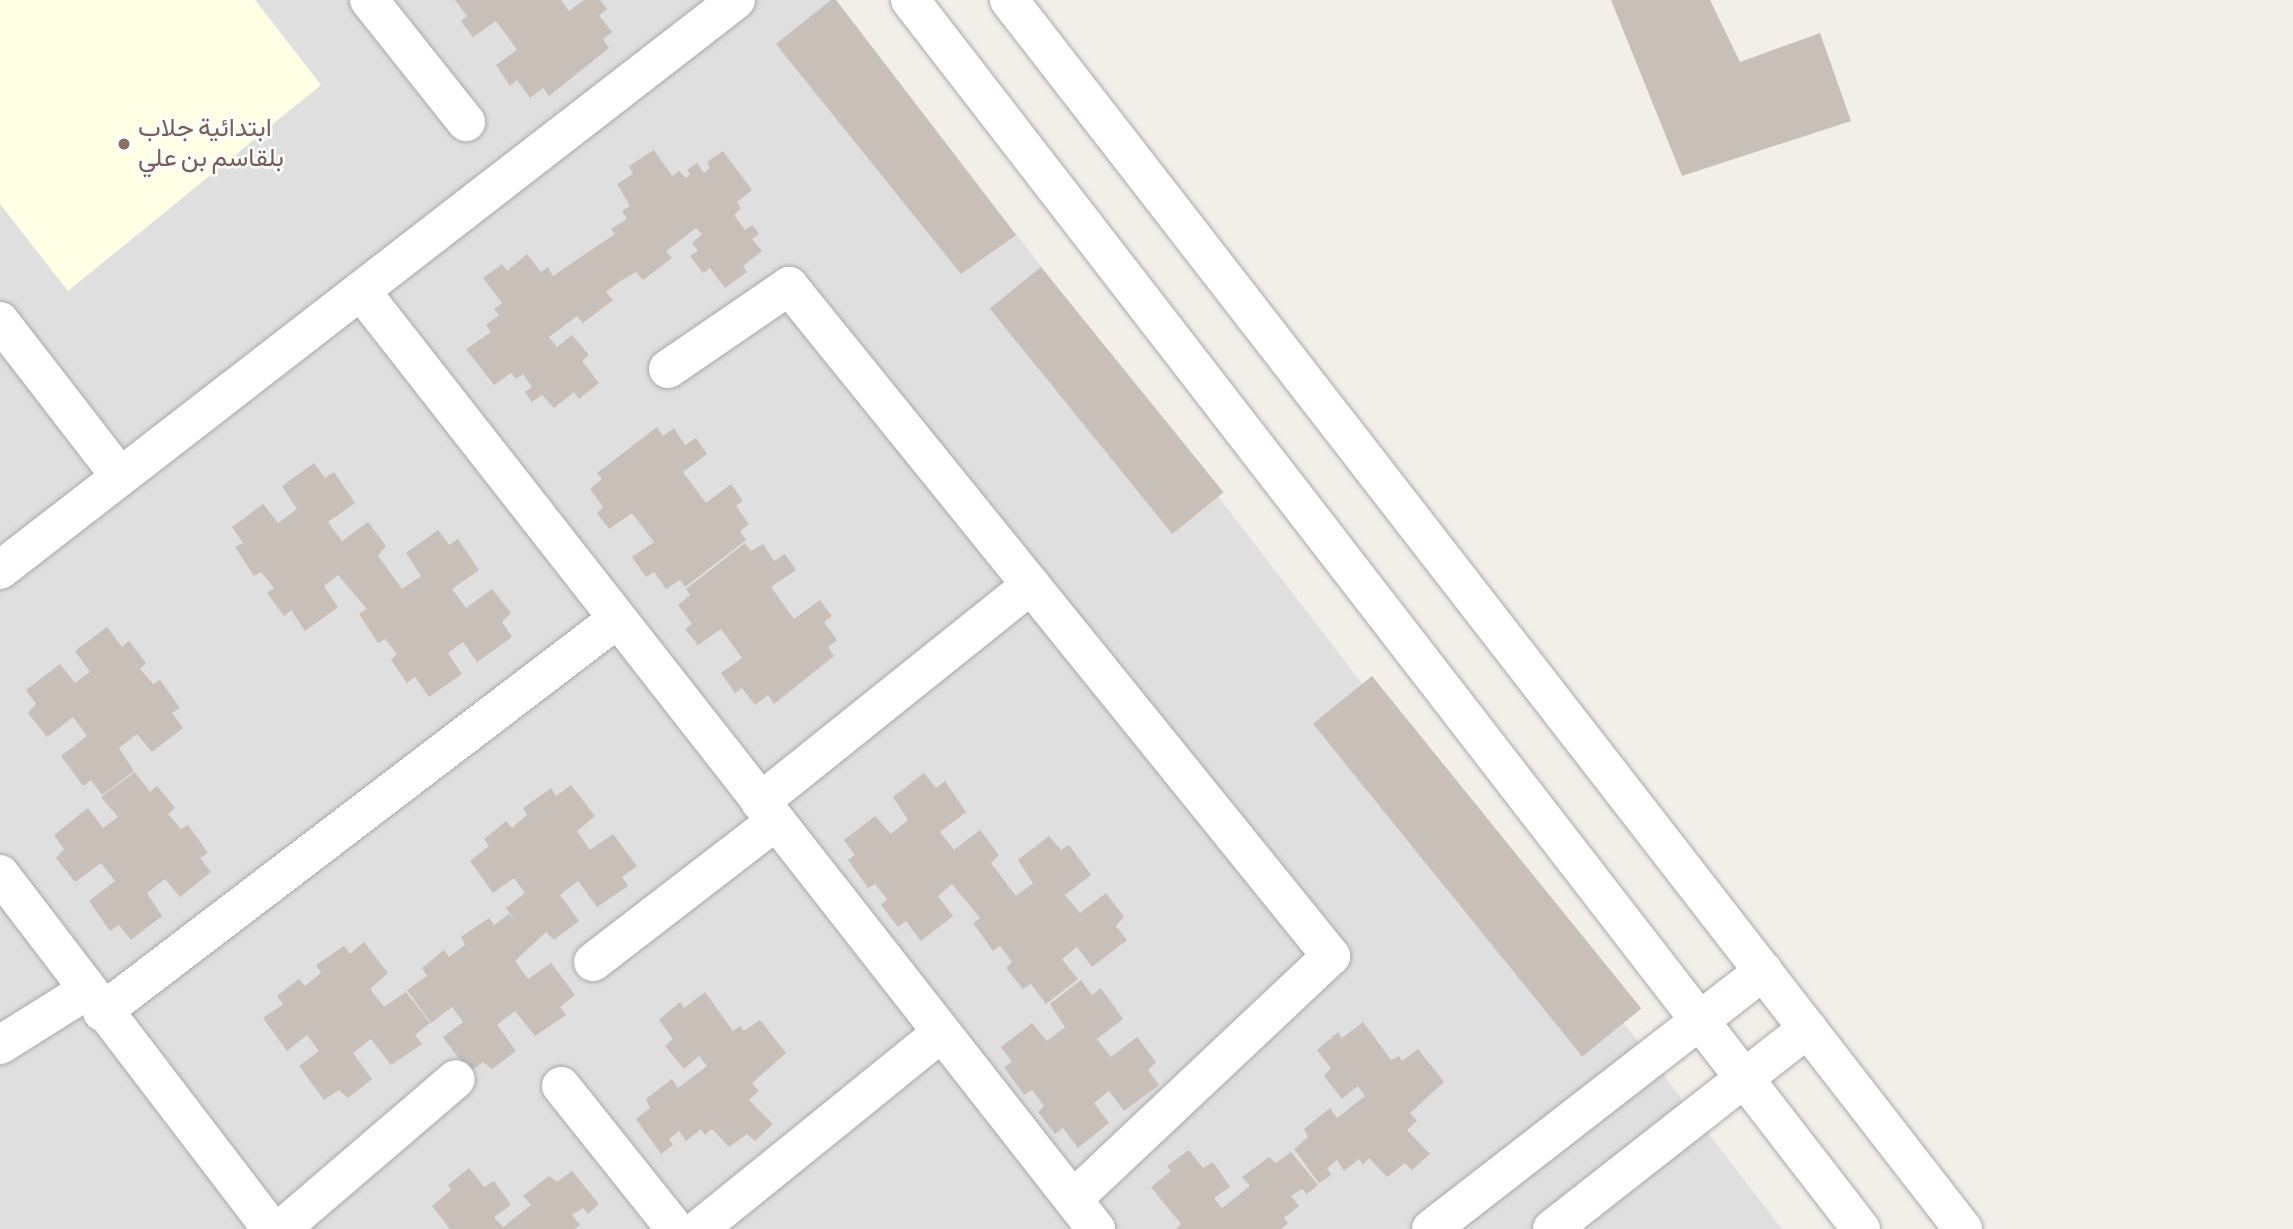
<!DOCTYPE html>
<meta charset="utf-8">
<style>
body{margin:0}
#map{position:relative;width:2293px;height:1229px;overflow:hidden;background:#f2efe9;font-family:"Sofia Sans Condensed",Vazirmatn,sans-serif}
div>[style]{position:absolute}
.residential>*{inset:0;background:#e0dfdf}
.education>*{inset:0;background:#ffffe5}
.building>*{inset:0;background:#c7bfb8;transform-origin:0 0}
.roads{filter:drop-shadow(0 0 2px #a9a9a9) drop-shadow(0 0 2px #a9a9a9)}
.minor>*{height:38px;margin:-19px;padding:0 19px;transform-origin:19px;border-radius:19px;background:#fff}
.dots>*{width:19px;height:19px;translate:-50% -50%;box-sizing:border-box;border:4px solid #fff;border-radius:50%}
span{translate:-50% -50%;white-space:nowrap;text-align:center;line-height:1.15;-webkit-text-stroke:5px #fff;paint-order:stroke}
.education-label{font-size:26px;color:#785e54}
.left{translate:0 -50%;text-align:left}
</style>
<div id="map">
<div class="residential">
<div style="clip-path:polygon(0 0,836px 0,1782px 1229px,0 1229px)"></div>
</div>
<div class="education">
<div style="clip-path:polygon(0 0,255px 0,321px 85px,68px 291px,0 204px)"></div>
</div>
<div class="building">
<div style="clip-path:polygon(455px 0,561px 0,569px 11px,584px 0,600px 0,607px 9px,599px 15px,612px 32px,603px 39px,609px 48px,549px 96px,543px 88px,530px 98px,517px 80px,510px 86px,496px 65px,517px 50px,496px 21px,473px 37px,461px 21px,467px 16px)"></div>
<div style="clip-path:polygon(831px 0,836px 0,1016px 235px,961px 274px,776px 44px)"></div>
<div style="clip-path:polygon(1611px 0,1710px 0,1740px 62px,1820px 33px,1851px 121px,1682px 176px)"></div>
<div style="clip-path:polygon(654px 150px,672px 176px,679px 171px,686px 178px,690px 174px,687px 170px,697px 163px,704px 173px,710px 168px,707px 162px,723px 151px,752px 190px,737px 202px,741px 208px,734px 215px,745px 230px,753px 225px,759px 234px,752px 239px,762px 251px,743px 266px,747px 272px,725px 288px,710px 268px,703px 273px,690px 256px,698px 251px,692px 243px,702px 234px,696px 228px,666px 251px,672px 258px,643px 280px,636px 272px,619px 282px,606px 292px,613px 300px,583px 323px,577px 316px,549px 337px,557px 347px,572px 335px,589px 355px,582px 361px,599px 383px,579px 399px,574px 392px,554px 408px,542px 395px,532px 402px,525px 392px,532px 387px,523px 374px,516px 379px,511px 373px,494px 385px,466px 349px,491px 332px,486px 325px,499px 315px,494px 309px,502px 303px,483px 278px,502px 264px,507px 271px,527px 254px,541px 272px,548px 267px,553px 276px,615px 234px,611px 229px,627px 219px,622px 211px,630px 206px,617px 184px,633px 174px,629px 166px)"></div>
<div style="left:1041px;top:267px;width:290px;height:66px;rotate:51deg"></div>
<div style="clip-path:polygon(657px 427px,663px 436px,674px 428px,685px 445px,696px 438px,707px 454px,683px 472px,706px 503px,731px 484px,743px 501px,736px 506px,749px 524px,740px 531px,746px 540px,685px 587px,680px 580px,666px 589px,654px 572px,646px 577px,632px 557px,654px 542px,632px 513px,609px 529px,597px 513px,603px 507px,590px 489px,602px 479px,597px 473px)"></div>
<div style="clip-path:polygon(314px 463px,325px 478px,334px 472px,355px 503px,328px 522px,342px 541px,368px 522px,386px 546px,378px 556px,402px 589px,421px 576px,406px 553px,438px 530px,449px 545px,458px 539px,479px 570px,452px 589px,466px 608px,492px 589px,511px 613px,502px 622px,512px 637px,477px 662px,463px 642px,448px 653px,462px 674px,429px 697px,415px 677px,407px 683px,391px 660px,397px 654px,385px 639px,378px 643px,359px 614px,367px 609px,338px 575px,324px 586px,338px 607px,305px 631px,291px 610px,284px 616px,267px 593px,274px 588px,261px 572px,254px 576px,235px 547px,243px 543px,232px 527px,263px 504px,278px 523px,297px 509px,282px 486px)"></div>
<div style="clip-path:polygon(745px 543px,751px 551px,763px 544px,774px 561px,785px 554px,796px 570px,771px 587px,794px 619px,820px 600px,832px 616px,824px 622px,837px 640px,828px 647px,834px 656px,774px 704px,768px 695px,755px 705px,742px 688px,735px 693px,721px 673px,742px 658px,721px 629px,698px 645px,685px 629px,692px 624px,678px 605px,690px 595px,686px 589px)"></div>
<div style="clip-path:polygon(107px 627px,122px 647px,129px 641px,146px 663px,140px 669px,153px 684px,160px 680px,180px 708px,172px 713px,183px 728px,152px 752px,137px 734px,119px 748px,134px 771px,102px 795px,91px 780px,83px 786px,61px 756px,87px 736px,73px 717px,47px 737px,28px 713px,36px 704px,26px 690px,60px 664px,75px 683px,90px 672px,75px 651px)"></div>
<div style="left:1372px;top:676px;width:428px;height:76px;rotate:51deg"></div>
<div style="clip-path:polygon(135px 772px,150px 792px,157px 786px,175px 808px,168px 814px,181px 829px,188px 825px,208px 853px,200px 858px,211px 872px,180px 897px,165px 879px,147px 893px,162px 916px,131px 940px,119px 925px,110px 931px,89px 901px,115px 881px,101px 863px,75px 882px,56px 858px,64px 849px,54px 835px,88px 808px,103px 828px,118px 817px,101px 797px)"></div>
<div style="clip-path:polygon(924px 773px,936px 788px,945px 781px,966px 812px,940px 832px,954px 850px,980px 830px,999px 855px,991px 863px,1016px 896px,1033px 883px,1018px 860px,1049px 836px,1061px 850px,1069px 845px,1091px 875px,1065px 895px,1080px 913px,1106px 893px,1124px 917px,1116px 926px,1127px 940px,1092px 967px,1077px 947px,1062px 959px,1078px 979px,1046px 1004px,1031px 984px,1023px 989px,1006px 968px,1012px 962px,1000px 946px,993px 951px,973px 923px,980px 918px,952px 884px,938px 896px,953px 916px,921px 941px,906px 921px,898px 927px,881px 905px,887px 899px,875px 884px,868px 888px,848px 860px,855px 855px,844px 840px,875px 816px,891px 834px,908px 820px,893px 797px)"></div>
<div style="clip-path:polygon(571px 785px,595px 816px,577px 831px,590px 850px,613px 834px,637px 866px,622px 877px,628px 886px,597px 907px,578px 881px,560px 895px,579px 921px,554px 940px,546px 932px,515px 961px,528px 979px,551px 963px,575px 995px,560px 1007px,566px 1015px,535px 1036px,515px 1011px,497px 1025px,516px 1051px,492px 1069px,483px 1062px,469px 1072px,443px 1037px,463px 1022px,452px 1007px,431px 1023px,407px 990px,427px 976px,422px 968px,444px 950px,449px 957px,465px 945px,461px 937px,489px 918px,494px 925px,509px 914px,516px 922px,506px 908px,525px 893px,514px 878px,493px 893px,470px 861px,489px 846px,484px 839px,506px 821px,512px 828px,527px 815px,523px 808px,551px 788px,556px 796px)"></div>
<div style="clip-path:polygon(364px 942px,388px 973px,370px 989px,384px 1007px,406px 992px,430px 1023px,415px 1035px,422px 1044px,391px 1065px,371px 1039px,353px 1053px,372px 1079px,348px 1098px,339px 1090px,324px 1100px,299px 1066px,319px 1051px,307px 1035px,287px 1051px,263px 1018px,283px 1004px,277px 996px,299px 979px,305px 986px,321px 973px,316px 965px,344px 946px,350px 954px)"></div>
<div style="clip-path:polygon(1081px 980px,1092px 995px,1101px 988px,1123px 1019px,1097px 1039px,1111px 1057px,1137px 1037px,1156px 1062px,1148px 1070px,1159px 1085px,1124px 1111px,1109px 1091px,1094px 1103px,1109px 1123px,1078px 1148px,1063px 1128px,1055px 1134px,1038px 1112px,1044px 1106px,1032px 1090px,1024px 1095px,1004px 1067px,1012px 1062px,1001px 1047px,1032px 1023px,1047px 1041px,1065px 1027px,1050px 1004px)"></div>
<div style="clip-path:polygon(705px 992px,733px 1031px,740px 1026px,744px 1031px,760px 1020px,786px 1053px,752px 1083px,759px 1091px,749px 1100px,773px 1124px,755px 1141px,747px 1134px,729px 1147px,712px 1129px,705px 1135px,701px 1129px,686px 1141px,679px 1131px,669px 1139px,673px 1145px,661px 1154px,636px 1119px,650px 1108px,646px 1099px,672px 1079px,678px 1088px,707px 1066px,699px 1056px,684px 1069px,665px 1046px,673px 1039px,659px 1020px,680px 1002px,684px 1008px)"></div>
<div style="clip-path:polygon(1363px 1022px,1391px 1060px,1399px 1056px,1402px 1061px,1418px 1049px,1444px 1082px,1410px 1113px,1417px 1121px,1407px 1130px,1430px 1154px,1412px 1170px,1405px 1163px,1387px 1177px,1369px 1158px,1363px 1165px,1359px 1159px,1344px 1171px,1337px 1160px,1327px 1168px,1331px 1175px,1319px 1183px,1294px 1149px,1308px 1137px,1304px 1129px,1330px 1108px,1337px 1118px,1365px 1096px,1358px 1086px,1342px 1099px,1324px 1076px,1331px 1068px,1317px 1050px,1338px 1032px,1342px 1038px)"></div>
<div style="clip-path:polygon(1189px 1150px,1203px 1168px,1213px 1162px,1230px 1187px,1214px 1198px,1222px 1208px,1250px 1186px,1242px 1177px,1269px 1157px,1276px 1163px,1291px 1152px,1318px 1185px,1307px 1194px,1302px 1189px,1291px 1196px,1299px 1206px,1284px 1218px,1288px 1223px,1281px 1229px,1176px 1229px,1181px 1224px,1151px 1187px,1171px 1171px,1167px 1166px)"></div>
<div style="clip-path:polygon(469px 1168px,484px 1187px,494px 1181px,511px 1205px,494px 1217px,503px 1227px,531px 1205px,523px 1196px,549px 1176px,557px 1182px,572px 1171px,599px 1204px,588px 1214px,583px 1208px,572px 1215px,580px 1225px,575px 1229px,450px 1229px,432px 1206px,451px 1190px,448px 1185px)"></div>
</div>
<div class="roads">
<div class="minor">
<div style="left:369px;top:0;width:156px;rotate:51.5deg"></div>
<div style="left:910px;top:0;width:1554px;rotate:52.27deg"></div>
<div style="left:1009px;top:0;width:1556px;rotate:52.18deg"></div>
<div style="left:361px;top:291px;width:1192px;rotate:51.92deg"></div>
<div style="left:0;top:321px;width:196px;rotate:52.3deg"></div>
<div style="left:668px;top:369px;width:147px;rotate:-34.4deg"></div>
<div style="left:789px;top:286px;width:862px;rotate:51.03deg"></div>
<div style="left:1331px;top:956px;width:354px;rotate:136.7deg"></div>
<div style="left:0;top:570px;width:931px;rotate:-37.76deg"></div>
<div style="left:760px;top:802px;width:347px;rotate:-38.7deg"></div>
<div style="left:0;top:874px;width:447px;rotate:52.6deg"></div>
<div style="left:593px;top:962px;width:231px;rotate:-37.6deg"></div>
<div style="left:102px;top:1012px;width:646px;rotate:-37.33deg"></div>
<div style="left:0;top:1045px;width:102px;rotate:-32.1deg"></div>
<div style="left:561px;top:1086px;width:183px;rotate:51.4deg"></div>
<div style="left:281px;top:1229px;width:230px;rotate:-40.6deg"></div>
<div style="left:699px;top:1229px;width:311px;rotate:-39deg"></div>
<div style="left:1431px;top:1229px;width:421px;rotate:-37.8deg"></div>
<div style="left:1552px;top:1229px;width:325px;rotate:-38.1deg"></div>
</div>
</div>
<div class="dots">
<div style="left:124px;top:144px;background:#8d6e63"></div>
</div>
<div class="education-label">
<span class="left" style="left:138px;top:144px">ابتدائية جلاب<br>بلقاسم بن علي</span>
</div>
</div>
